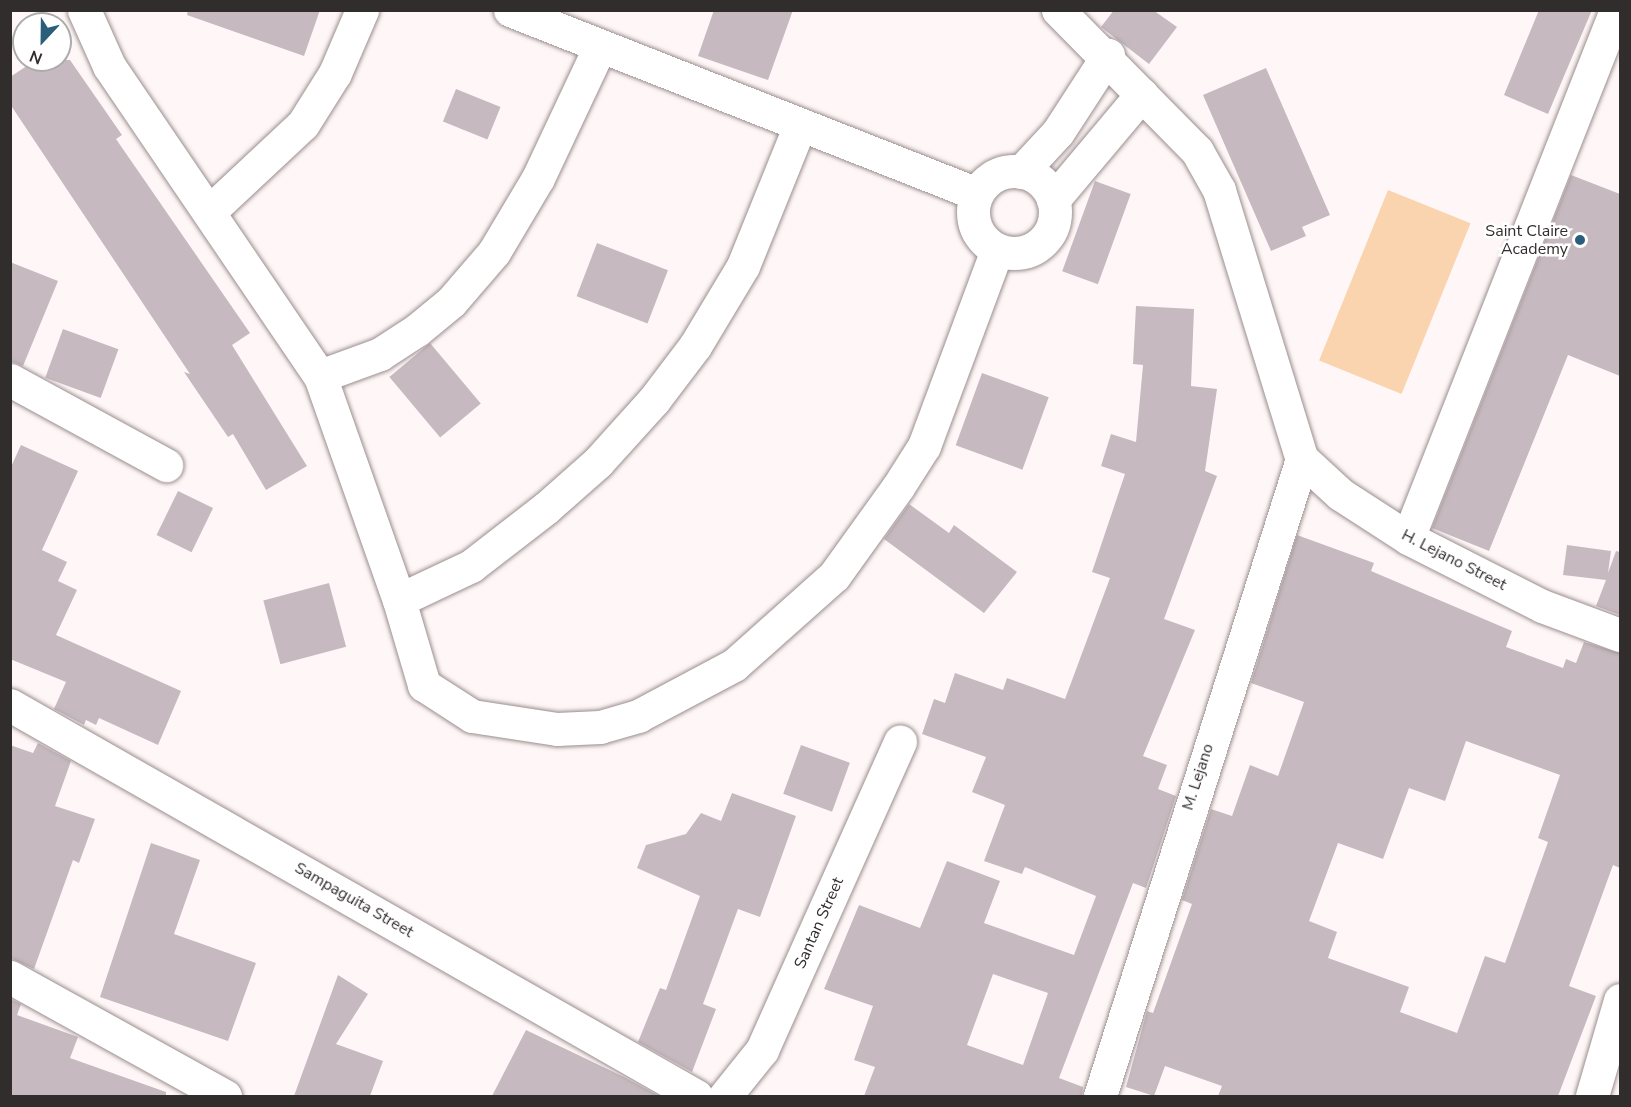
<!DOCTYPE html>
<style>
body{margin:0}
#map{position:relative;width:1631px;height:1107px;overflow:hidden;background:#fff7f7;font-family:"Nunito Sans",sans-serif}
div>[style]{position:absolute}
.green>*{inset:0;background:#f9d4ae;transform-origin:0 0}
.building>*{inset:0;background:#c6bac0;transform-origin:0 0}
.roads{filter:drop-shadow(0 0 2px #9b8e8f) drop-shadow(0 0 2px #9b8e8f)}
.minor>*{height:33px;margin:-16.5px;padding:0 16.5px;transform-origin:16.5px;border-radius:16.5px;background:#fff}
.minor>.ring{margin:-16.5px;padding:0;box-sizing:content-box;background:none;border:33px solid #fff;border-radius:50%}
.dots>*{width:16px;height:16px;translate:-50% -50%;box-sizing:border-box;border:3px solid #fff;border-radius:50%}
span{translate:-50% -50%;white-space:nowrap;text-align:center;line-height:1.15;-webkit-text-stroke:5px #fff;paint-order:stroke}
.poi-label{font-size:16px;color:#322d2d}
.right{translate:-100% -50%;text-align:right}
.street-label{font-size:16px;color:#322d2d}
.frame{position:absolute;inset:0;border:12px solid #322d2d;pointer-events:none}
.north{position:absolute;left:12px;top:12px;width:60px;height:60px;box-sizing:border-box;background:#fff;border:2px solid #adabab;border-radius:50%;rotate:202deg;font-size:16px;font-weight:700;line-height:24px;text-align:center;color:#322d2d}
.north::after{content:'';display:block;margin:auto;width:21px;height:27px;background:#2a5e7b;clip-path:polygon(50% 0,100% 100%,50% 72%,0 100%)}
</style>
<div id="map">
<div class="green">
<div style="left:1388px;top:190px;width:89px;height:184px;rotate:22deg"></div>
</div>
<div class="building">
<div style="clip-path:polygon(188px 10px,320px 10px,304px 56px,187px 15px)"></div>
<div style="clip-path:polygon(714px 10px,793px 10px,768px 80px,698px 56px)"></div>
<div style="clip-path:polygon(1114px 10px,1153px 10px,1177px 27px,1149px 64px,1101px 27px)"></div>
<div style="clip-path:polygon(1539px 10px,1592px 10px,1548px 114px,1504px 95px)"></div>
<div style="clip-path:polygon(36px 60px,70px 60px,122px 135px,116px 139px,250px 333px,232px 345px,307px 466px,266px 490px,233px 434px,228px 437px,184px 372px,190px 374px,10px 104px,10px 77px)"></div>
<div style="clip-path:polygon(1266px 68px,1330px 215px,1302px 227px,1306px 236px,1271px 251px,1203px 95px)"></div>
<div style="left:456px;top:89px;width:48px;height:35px;rotate:22deg"></div>
<div style="clip-path:polygon(1571px 175px,1620px 194px,1620px 376px,1568px 355px,1489px 551px,1432px 528px)"></div>
<div style="left:1095px;top:181px;width:38px;height:96px;rotate:20deg"></div>
<div style="left:597px;top:243px;width:76px;height:57px;rotate:21deg"></div>
<div style="clip-path:polygon(10px 262px,58px 281px,23px 366px,10px 361px)"></div>
<div style="clip-path:polygon(evenodd,1136px 306px,1194px 309px,1191px 386px,1217px 389px,1205px 471px,1217px 476px,1164px 619px,1195px 630px,1143px 756px,1167px 765px,1158px 789px,1176px 796px,1146px 888px,1133px 883px,1059px 1078px,1083px 1087px,1082px 1096px,864px 1096px,875px 1067px,854px 1060px,873px 1006px,824px 989px,859px 905px,920px 928px,947px 861px,1000px 881px,984px 923px,1074px 955px,1096px 896px,1025px 867px,1022px 874px,984px 861px,1005px 805px,972px 792px,986px 757px,922px 734px,934px 699px,945px 703px,955px 673px,1003px 690px,1007px 678px,1065px 699px,1110px 578px,1092px 572px,1125px 474px,1101px 466px,1111px 434px,1136px 442px,1143px 365px,1133px 364px,1136px 306px,993px 974px,1048px 993px,1023px 1065px,967px 1045px,993px 974px)"></div>
<div style="left:63px;top:329px;width:59px;height:52px;rotate:20deg"></div>
<div style="left:430px;top:343px;width:79px;height:53px;rotate:50deg"></div>
<div style="left:982px;top:373px;width:71px;height:77px;rotate:20deg"></div>
<div style="clip-path:polygon(21px 445px,78px 471px,42px 550px,67px 562px,58px 581px,77px 590px,56px 635px,181px 691px,158px 745px,99px 718px,96px 725px,86px 720px,84px 725px,54px 709px,66px 682px,10px 659px,10px 469px)"></div>
<div style="left:178px;top:491px;width:39px;height:49px;rotate:26deg"></div>
<div style="clip-path:polygon(909px 504px,949px 533px,954px 525px,1017px 572px,984px 613px,884px 539px)"></div>
<div style="clip-path:polygon(evenodd,1297px 535px,1374px 563px,1371px 571px,1512px 631px,1506px 647px,1563px 668px,1566px 659px,1576px 663px,1584px 642px,1620px 653px,1620px 868px,1613px 865px,1569px 986px,1596px 996px,1558px 1096px,1218px 1096px,1222px 1086px,1165px 1066px,1154px 1096px,1126px 1087px,1147px 1011px,1153px 1013px,1192px 904px,1182px 900px,1211px 809px,1232px 816px,1250px 765px,1278px 776px,1304px 702px,1251px 683px,1297px 535px,1466px 741px,1560px 775px,1538px 838px,1548px 842px,1505px 963px,1485px 956px,1457px 1033px,1400px 1012px,1409px 987px,1328px 958px,1337px 932px,1309px 921px,1338px 843px,1383px 859px,1409px 788px,1445px 801px,1466px 741px)"></div>
<div style="clip-path:polygon(1567px 545px,1611px 551px,1608px 573px,1616px 551px,1620px 552px,1620px 615px,1596px 606px,1606px 580px,1563px 575px)"></div>
<div style="left:329px;top:583px;width:66px;height:68px;rotate:75deg"></div>
<div style="clip-path:polygon(38px 743px,71px 761px,55px 806px,95px 819px,79px 863px,73px 860px,34px 969px,10px 958px,10px 745px,33px 753px)"></div>
<div style="left:801px;top:745px;width:52px;height:52px;rotate:20deg"></div>
<div style="clip-path:polygon(732px 793px,796px 816px,760px 917px,738px 909px,703px 1004px,716px 1009px,692px 1072px,638px 1042px,660px 988px,666px 990px,700px 896px,637px 868px,646px 845px,686px 834px,701px 813px,721px 821px)"></div>
<div style="clip-path:polygon(151px 843px,200px 860px,174px 934px,256px 963px,228px 1041px,100px 997px)"></div>
<div style="clip-path:polygon(338px 975px,368px 994px,336px 1044px,383px 1061px,370px 1096px,294px 1096px)"></div>
<div style="clip-path:polygon(10px 999px,21px 1004px,17px 1015px,78px 1037px,70px 1058px,166px 1092px,166px 1096px,10px 1096px)"></div>
<div style="clip-path:polygon(526px 1030px,624px 1077px,659px 1096px,492px 1096px)"></div>
</div>
<div class="roads">
<div class="minor">
<div style="left:84px;top:10px;width:61px;rotate:65.9deg"></div>
<div style="left:109px;top:66px;width:375px;rotate:55.8deg"></div>
<div style="left:320px;top:376px;width:238px;rotate:70.6deg"></div>
<div style="left:399px;top:600px;width:89px;rotate:73.6deg"></div>
<div style="left:424px;top:685px;width:57px;rotate:32.9deg"></div>
<div style="left:472px;top:716px;width:86px;rotate:8.7deg"></div>
<div style="left:557px;top:729px;width:43px;rotate:-2.7deg"></div>
<div style="left:600px;top:727px;width:40px;rotate:-16deg"></div>
<div style="left:638px;top:716px;width:109px;rotate:-28deg"></div>
<div style="left:734px;top:665px;width:134px;rotate:-41.7deg"></div>
<div style="left:834px;top:576px;width:110px;rotate:-54.3deg"></div>
<div style="left:898px;top:487px;width:49px;rotate:-57.6deg"></div>
<div style="left:924px;top:446px;width:209px;rotate:-69.6deg"></div>
<div style="left:510px;top:10px;width:500px;rotate:21.5deg"></div>
<div style="left:1058px;top:10px;width:198px;rotate:45.4deg"></div>
<div style="left:1197px;top:151px;width:45px;rotate:60.6deg"></div>
<div style="left:1219px;top:190px;width:282px;rotate:72.9deg"></div>
<div class="ring" style="left:973px;top:171px;width:49px;height:49px"></div>
<div style="left:1021px;top:172px;width:54px;rotate:-47.2deg"></div>
<div style="left:1058px;top:132px;width:92px;rotate:-57deg"></div>
<div style="left:1053px;top:200px;width:138px;rotate:-50deg"></div>
<div style="left:210px;top:211px;width:127px;rotate:-43.1deg"></div>
<div style="left:303px;top:124px;width:60px;rotate:-57.9deg"></div>
<div style="left:335px;top:73px;width:69px;rotate:-66.8deg"></div>
<div style="left:320px;top:376px;width:64px;rotate:-20.1deg"></div>
<div style="left:380px;top:354px;width:44px;rotate:-33deg"></div>
<div style="left:417px;top:330px;width:44px;rotate:-39.5deg"></div>
<div style="left:451px;top:302px;width:66px;rotate:-49.3deg"></div>
<div style="left:494px;top:252px;width:86px;rotate:-59.3deg"></div>
<div style="left:538px;top:178px;width:146px;rotate:-64.8deg"></div>
<div style="left:10px;top:380px;width:178px;rotate:28.6deg"></div>
<div style="left:1302px;top:459px;width:52px;rotate:42.6deg"></div>
<div style="left:1340px;top:494px;width:81px;rotate:32.9deg"></div>
<div style="left:1408px;top:538px;width:150px;rotate:26.9deg"></div>
<div style="left:1542px;top:606px;width:83px;rotate:20.4deg"></div>
<div style="left:1408px;top:538px;width:567px;rotate:-68.5deg"></div>
<div style="left:399px;top:600px;width:80px;rotate:-25.3deg"></div>
<div style="left:471px;top:566px;width:95px;rotate:-37.7deg"></div>
<div style="left:546px;top:508px;width:69px;rotate:-41.5deg"></div>
<div style="left:598px;top:462px;width:84px;rotate:-47.9deg"></div>
<div style="left:654px;top:400px;width:68px;rotate:-52.8deg"></div>
<div style="left:695px;top:346px;width:93px;rotate:-59deg"></div>
<div style="left:743px;top:266px;width:152px;rotate:-68deg"></div>
<div style="left:10px;top:705px;width:790px;rotate:29.68deg"></div>
<div style="left:10px;top:977px;width:246px;rotate:29deg"></div>
<div style="left:725px;top:1096px;width:59px;rotate:-51.2deg"></div>
<div style="left:762px;top:1050px;width:338px;rotate:-65.9deg"></div>
<div style="left:1100px;top:1096px;width:668px;rotate:-72.41deg"></div>
<div style="left:1592px;top:1096px;width:100px;rotate:-73.7deg"></div>
</div>
</div>
<div class="dots">
<div style="left:1580px;top:240px;background:#2a5e7b"></div>
</div>
<div class="poi-label">
<span class="right" style="left:1568px;top:240px">Saint Claire<br>Academy</span>
</div>
<div class="street-label">
<span style="left:1454px;top:560px;rotate:27deg">H. Lejano Street</span>
<span style="left:1198px;top:777px;rotate:-72deg">M. Lejano</span>
<span style="left:354px;top:900px;rotate:30deg">Sampaguita Street</span>
<span style="left:819px;top:923px;rotate:-66deg">Santan Street</span>
</div>
<div class="frame"></div>
<div class="north">N</div>
</div>
